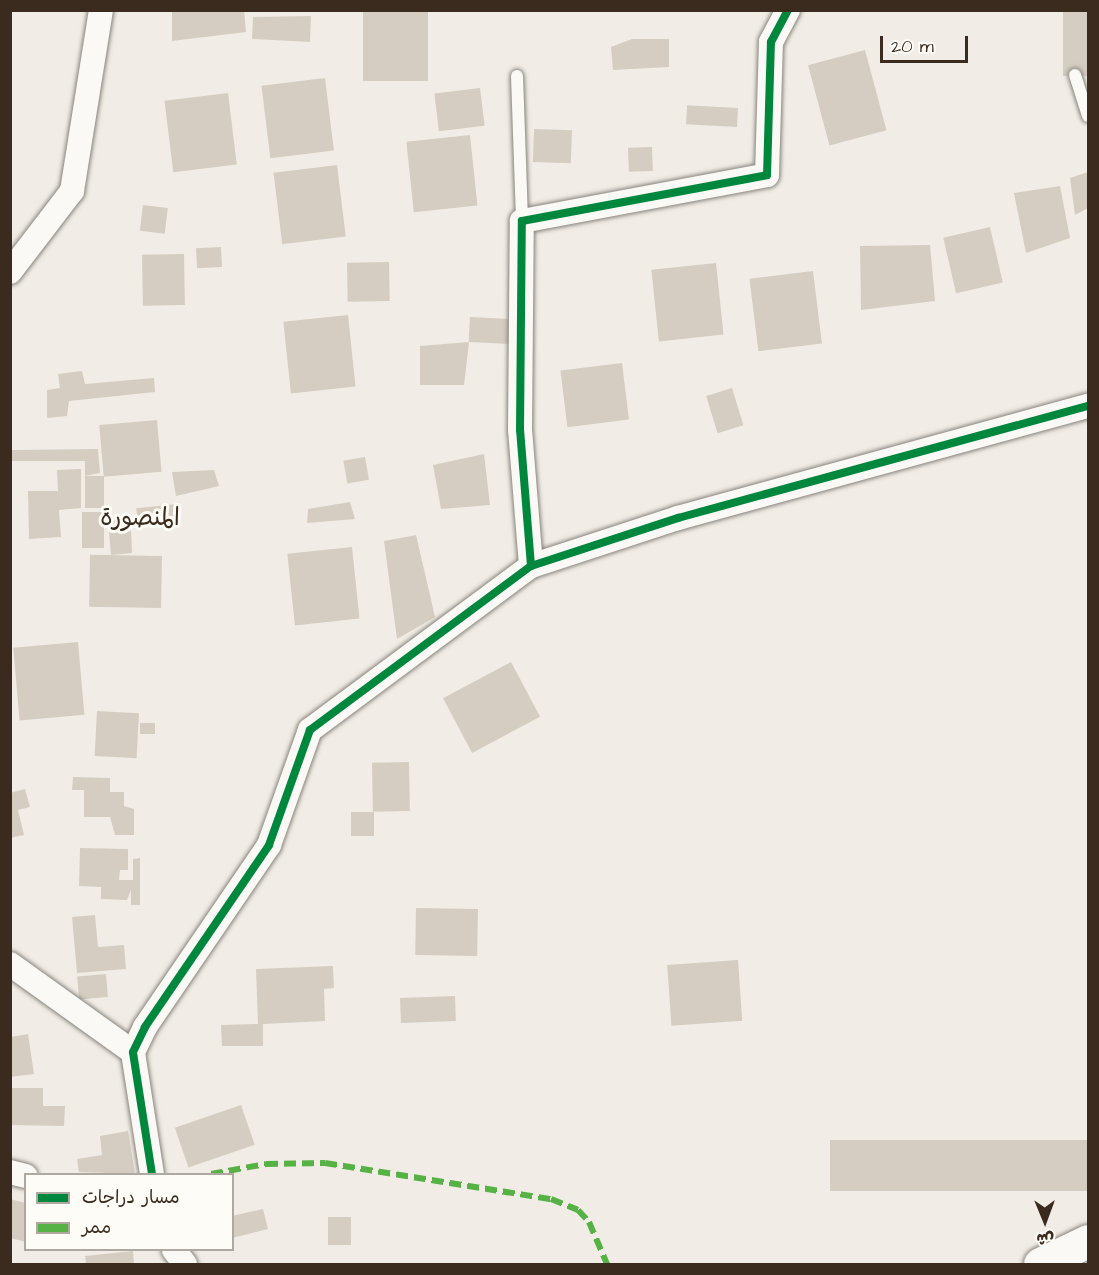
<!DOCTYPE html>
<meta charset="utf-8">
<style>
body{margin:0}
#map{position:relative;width:1099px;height:1275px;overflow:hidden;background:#f1ede6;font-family:"Architects Daughter","Playpen Sans Arabic",sans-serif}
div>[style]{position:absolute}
.building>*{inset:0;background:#d5cdc1;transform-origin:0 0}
.roads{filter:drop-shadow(0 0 2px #88837d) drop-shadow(0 0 2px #88837d)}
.lane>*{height:12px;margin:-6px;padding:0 6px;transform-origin:6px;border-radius:6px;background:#faf9f6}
.street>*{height:24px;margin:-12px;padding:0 12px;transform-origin:12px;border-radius:12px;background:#faf9f6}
.secondary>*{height:33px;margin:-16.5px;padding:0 16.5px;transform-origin:16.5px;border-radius:16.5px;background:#faf9f6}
.quiet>*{height:6px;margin-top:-3px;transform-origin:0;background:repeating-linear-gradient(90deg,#57b245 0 12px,transparent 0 18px)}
.cycleway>*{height:8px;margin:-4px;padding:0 4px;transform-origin:4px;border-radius:4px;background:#00873e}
span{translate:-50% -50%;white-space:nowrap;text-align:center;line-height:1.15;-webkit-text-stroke:6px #fdfcf7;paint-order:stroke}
.quarter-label{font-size:24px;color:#3b2a1e}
.frame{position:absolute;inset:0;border:12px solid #3b2a1e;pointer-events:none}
.legend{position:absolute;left:24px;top:1173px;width:210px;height:78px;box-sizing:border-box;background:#fdfcf7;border:2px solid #afa8a0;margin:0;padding:8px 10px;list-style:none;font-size:18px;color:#3b2a1e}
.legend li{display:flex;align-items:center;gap:12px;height:30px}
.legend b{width:30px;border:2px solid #afa8a0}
.north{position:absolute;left:1015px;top:1191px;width:60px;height:60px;-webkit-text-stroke:4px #fdfcf7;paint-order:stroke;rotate:179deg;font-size:16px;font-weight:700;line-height:24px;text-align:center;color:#3b2a1e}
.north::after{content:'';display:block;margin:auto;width:21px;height:27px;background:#3b2a1e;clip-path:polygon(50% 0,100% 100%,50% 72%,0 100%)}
.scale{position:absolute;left:880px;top:36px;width:88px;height:27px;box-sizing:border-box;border:3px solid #3b2a1e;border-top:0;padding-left:8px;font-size:18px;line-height:21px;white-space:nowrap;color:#3b2a1e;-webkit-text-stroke:4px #fdfcf7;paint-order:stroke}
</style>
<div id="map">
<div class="building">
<div style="clip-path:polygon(172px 10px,244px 10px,246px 32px,172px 41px)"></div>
<div style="left:363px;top:10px;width:65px;height:71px"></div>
<div style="left:1063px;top:12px;width:25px;height:64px"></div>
<div style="clip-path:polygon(311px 16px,310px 42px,252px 39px,253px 17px)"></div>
<div style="clip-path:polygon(632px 39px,669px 39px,669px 67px,613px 70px,611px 47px)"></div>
<div style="left:865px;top:50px;width:83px;height:59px;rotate:75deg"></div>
<div style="left:325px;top:78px;width:73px;height:64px;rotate:83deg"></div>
<div style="left:480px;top:88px;width:38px;height:46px;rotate:83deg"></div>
<div style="left:228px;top:93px;width:72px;height:64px;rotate:83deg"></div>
<div style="left:738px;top:108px;width:19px;height:51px;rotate:93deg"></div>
<div style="left:534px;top:129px;width:38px;height:33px;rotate:2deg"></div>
<div style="left:470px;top:135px;width:71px;height:64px;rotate:84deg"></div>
<div style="left:652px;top:147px;width:24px;height:24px;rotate:88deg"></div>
<div style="left:337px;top:165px;width:72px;height:64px;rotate:83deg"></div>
<div style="clip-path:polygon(1088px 172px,1088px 208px,1075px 215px,1070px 178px)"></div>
<div style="clip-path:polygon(1060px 186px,1070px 238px,1026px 253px,1014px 193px)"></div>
<div style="left:143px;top:205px;width:25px;height:26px;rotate:7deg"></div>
<div style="left:990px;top:227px;width:57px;height:48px;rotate:77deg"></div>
<div style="clip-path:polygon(930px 245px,935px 301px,861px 310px,860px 246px)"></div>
<div style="left:221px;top:247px;width:20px;height:25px;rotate:87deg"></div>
<div style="left:184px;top:254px;width:51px;height:42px;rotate:89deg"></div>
<div style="left:389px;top:262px;width:39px;height:42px;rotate:89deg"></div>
<div style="left:716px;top:263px;width:72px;height:65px;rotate:84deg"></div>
<div style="left:813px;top:271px;width:73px;height:64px;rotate:83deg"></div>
<div style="left:348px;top:315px;width:72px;height:65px;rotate:84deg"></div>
<div style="left:470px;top:317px;width:41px;height:25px;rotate:3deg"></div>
<div style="clip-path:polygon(469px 342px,464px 385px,420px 385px,420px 346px)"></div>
<div style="left:622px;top:363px;width:57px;height:62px;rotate:83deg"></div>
<div style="clip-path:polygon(82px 371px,85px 384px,154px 378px,155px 392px,69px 401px,67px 416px,47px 418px,47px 390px,60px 388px,58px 374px)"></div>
<div style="left:732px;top:388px;width:39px;height:27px;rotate:73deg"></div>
<div style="left:157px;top:420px;width:52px;height:58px;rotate:85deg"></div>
<div style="clip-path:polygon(98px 449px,100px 473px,85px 476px,85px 461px,10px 461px,10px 450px)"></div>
<div style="clip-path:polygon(484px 454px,490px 505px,441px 509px,433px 465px)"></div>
<div style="left:365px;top:457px;width:23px;height:22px;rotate:80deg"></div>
<div style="clip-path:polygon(81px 469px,81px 508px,59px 510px,61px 537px,29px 539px,28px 491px,58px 491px,57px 470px)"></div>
<div style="clip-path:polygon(214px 470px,219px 486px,176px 496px,172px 472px)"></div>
<div style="left:85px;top:476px;width:19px;height:32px"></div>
<div style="clip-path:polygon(350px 502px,355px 519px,307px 523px,308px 509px)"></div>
<div style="left:177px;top:504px;width:19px;height:41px;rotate:84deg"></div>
<div style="left:82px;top:512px;width:22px;height:36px"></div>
<div style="clip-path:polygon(120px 519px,123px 528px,131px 529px,132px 553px,111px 555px,108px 520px)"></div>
<div style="clip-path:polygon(416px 535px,435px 617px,397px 639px,384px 541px)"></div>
<div style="left:352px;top:547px;width:72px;height:65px;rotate:84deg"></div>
<div style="left:162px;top:556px;width:52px;height:72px;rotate:91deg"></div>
<div style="left:78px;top:642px;width:73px;height:65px;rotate:85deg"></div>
<div style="left:511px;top:662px;width:62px;height:77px;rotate:62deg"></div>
<div style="left:97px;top:711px;width:42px;height:45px;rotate:3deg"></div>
<div style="left:140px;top:723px;width:15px;height:11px"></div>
<div style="left:409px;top:762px;width:49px;height:37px;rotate:89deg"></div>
<div style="clip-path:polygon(73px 777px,110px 778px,110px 792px,124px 792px,124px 806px,134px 809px,134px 835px,115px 835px,110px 817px,84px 817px,84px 790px,72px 790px)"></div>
<div style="clip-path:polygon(25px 789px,30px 807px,18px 810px,24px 835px,10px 838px,10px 793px)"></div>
<div style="left:351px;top:812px;width:23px;height:24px"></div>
<div style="clip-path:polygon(80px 848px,128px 849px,128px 870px,120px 870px,119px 880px,133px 880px,133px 859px,140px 858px,140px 905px,131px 905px,131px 890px,127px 900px,101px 899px,101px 887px,79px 886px)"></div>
<div style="left:416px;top:908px;width:62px;height:47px;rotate:1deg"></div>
<div style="clip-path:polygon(95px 915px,98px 947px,124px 945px,126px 969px,77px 973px,72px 917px)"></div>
<div style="left:738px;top:960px;width:61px;height:71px;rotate:86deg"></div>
<div style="clip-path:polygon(333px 966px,334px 988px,324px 989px,325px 1021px,263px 1024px,263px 1046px,222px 1046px,221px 1025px,258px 1024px,256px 969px)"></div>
<div style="left:106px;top:974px;width:23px;height:29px;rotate:85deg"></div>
<div style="left:455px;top:996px;width:25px;height:55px;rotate:88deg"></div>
<div style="clip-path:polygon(28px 1034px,34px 1074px,10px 1077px,10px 1037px)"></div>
<div style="clip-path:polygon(10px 1088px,43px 1088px,43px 1106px,65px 1106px,64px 1126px,10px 1125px)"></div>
<div style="left:241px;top:1105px;width:42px;height:70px;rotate:71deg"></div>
<div style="clip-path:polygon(128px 1131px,135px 1174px,79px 1172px,77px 1159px,102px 1155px,100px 1136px)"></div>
<div style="left:1088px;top:1140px;width:51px;height:258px;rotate:90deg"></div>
<div style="clip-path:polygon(10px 1199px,26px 1203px,26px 1242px,10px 1238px)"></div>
<div style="clip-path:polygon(263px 1209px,268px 1229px,232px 1238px,232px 1216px)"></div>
<div style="left:328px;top:1217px;width:23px;height:28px"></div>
<div style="clip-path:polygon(133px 1251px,134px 1264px,86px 1264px,85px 1256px)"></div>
</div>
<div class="roads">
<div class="lane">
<div style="left:1075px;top:75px;width:43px;rotate:72.4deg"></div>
<div style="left:517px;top:76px;width:145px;rotate:88deg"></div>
</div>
<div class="street">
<div style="left:10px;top:272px;width:102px;rotate:-52.6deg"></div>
<div style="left:72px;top:191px;width:183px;rotate:-80.9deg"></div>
<div style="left:531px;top:566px;width:136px;rotate:-94.6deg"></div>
<div style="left:520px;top:430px;width:209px;rotate:-89.5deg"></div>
<div style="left:522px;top:221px;width:249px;rotate:-10.6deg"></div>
<div style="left:767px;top:175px;width:133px;rotate:-88.3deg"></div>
<div style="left:771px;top:42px;width:36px;rotate:-62deg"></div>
<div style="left:10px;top:964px;width:151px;rotate:35.6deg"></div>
<div style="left:10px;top:1172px;width:16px;rotate:14deg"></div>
<div style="left:152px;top:1174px;width:123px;rotate:-98.9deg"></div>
<div style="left:133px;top:1052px;width:28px;rotate:-64deg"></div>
<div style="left:145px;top:1027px;width:220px;rotate:-55.7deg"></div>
<div style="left:269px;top:845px;width:122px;rotate:-70.4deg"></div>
<div style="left:310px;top:730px;width:275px;rotate:-36.6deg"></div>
<div style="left:531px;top:566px;width:155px;rotate:-18.1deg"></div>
<div style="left:678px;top:518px;width:425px;rotate:-15.3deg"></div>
<div style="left:174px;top:1250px;width:18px;rotate:52deg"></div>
</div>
<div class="secondary">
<div style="left:1040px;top:1264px;width:53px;rotate:-25.6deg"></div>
</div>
</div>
<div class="quiet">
<div style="left:211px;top:1174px;width:56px;rotate:-10.3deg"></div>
<div style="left:266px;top:1164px;width:59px;rotate:-1deg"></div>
<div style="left:325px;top:1163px;width:229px;rotate:9.1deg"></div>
<div style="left:551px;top:1199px;width:29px;rotate:22deg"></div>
<div style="left:578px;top:1210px;width:16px;rotate:47deg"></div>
<div style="left:589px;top:1222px;width:46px;rotate:66.8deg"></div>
</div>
<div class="cycleway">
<div style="left:531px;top:566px;width:136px;rotate:-94.6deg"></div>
<div style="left:520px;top:430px;width:209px;rotate:-89.5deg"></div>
<div style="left:522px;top:221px;width:249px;rotate:-10.6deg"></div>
<div style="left:767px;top:175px;width:133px;rotate:-88.3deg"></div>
<div style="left:771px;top:42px;width:36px;rotate:-62deg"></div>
<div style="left:152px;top:1174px;width:123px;rotate:-98.9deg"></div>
<div style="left:133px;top:1052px;width:28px;rotate:-64deg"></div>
<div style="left:145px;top:1027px;width:220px;rotate:-55.7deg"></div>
<div style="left:269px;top:845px;width:122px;rotate:-70.4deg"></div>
<div style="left:310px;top:730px;width:275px;rotate:-36.6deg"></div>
<div style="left:531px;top:566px;width:155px;rotate:-18.1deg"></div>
<div style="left:678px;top:518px;width:425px;rotate:-15.3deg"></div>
</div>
<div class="quarter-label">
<span style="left:140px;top:519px">المنصورة</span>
</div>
<div class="frame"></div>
<ul class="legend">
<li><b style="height:8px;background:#00873e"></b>مسار دراجات</li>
<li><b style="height:8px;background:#57b245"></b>ممر</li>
</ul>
<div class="north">ش</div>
<div class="scale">20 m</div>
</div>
